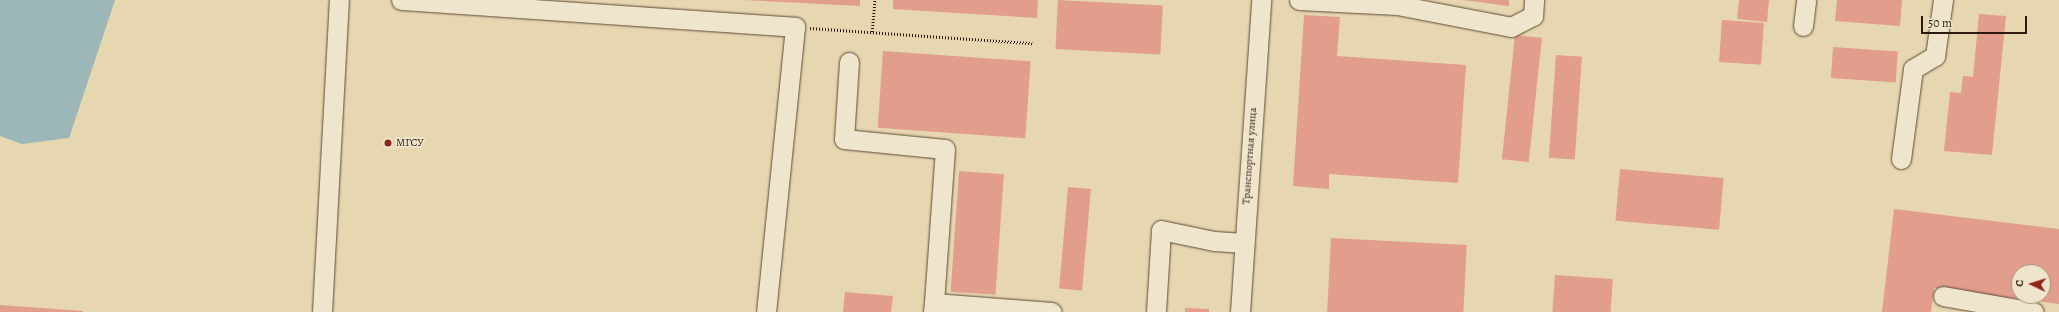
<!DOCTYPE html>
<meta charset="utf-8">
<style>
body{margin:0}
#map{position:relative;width:2059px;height:312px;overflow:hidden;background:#e7d7b0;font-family:Alegreya,serif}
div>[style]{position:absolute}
.water>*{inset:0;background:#9cb7b7}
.building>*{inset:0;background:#e29d8c;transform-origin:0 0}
.path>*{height:2.5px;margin-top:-1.25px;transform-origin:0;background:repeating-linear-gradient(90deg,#2d190d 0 1px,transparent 0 3px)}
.roads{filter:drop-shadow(0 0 1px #5c4836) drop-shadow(0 0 1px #5c4836)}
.minor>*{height:19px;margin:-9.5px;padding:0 9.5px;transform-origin:9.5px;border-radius:9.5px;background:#efe5cc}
.dots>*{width:11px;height:11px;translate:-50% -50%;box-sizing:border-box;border:2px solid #efe5cc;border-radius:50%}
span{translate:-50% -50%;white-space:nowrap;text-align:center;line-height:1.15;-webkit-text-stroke:3.5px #efe5cc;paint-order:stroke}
.poi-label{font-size:11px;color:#2d190d}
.left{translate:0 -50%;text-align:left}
.street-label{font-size:11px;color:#2d190d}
.north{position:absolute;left:2011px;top:264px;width:40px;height:40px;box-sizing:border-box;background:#efe5cc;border:1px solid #a19380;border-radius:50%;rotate:274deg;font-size:11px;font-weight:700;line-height:16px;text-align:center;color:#2d190d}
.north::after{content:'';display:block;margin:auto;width:14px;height:18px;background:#8f2418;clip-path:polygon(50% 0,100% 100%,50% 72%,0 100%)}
.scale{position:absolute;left:1921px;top:16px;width:106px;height:18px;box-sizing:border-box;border:2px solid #2d190d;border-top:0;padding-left:5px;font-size:12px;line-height:14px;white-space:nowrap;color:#2d190d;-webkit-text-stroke:3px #efe5cc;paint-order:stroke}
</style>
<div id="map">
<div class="water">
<div style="clip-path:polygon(0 0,115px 0,69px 138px,22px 144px,0 136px)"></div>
</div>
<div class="building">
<div style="clip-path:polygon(743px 0,860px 0,860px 6px)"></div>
<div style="clip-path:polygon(893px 0,1038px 0,1037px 18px,893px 9px)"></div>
<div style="left:1058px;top:0;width:105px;height:49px;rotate:3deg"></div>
<div style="clip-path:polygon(1463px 0,1509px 0,1509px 6px)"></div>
<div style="clip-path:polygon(1739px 0,1769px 0,1767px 22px,1737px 19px)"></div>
<div style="clip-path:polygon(1837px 0,1902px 0,1900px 26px,1835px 21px)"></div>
<div style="clip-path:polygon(1979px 14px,2006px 16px,1992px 155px,1944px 151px,1950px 92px,1961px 93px,1963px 76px,1973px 77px)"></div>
<div style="clip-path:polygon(1304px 15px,1340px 17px,1337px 56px,1466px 65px,1458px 183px,1329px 174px,1329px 189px,1293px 186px)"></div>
<div style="left:1722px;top:20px;width:42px;height:42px;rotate:4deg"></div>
<div style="left:1515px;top:35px;width:27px;height:125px;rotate:6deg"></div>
<div style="left:1833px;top:47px;width:65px;height:31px;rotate:4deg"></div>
<div style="left:883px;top:51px;width:148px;height:77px;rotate:4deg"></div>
<div style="left:1556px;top:55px;width:26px;height:103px;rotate:4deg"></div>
<div style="left:1620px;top:169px;width:104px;height:52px;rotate:5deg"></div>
<div style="left:959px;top:171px;width:45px;height:121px;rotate:4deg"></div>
<div style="left:1068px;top:187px;width:23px;height:102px;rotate:5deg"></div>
<div style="clip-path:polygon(evenodd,1894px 209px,2059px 229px,2059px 304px,1934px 288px,1931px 312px,1882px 312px,1894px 209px,2019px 272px,2043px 272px,2043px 296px,2019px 296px,2019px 272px)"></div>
<div style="left:1331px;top:238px;width:136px;height:74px;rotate:3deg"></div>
<div style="left:1555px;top:275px;width:58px;height:37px;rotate:4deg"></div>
<div style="clip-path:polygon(845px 292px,893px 296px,891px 312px,843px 312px)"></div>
<div style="clip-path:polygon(0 305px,83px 311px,83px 312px,0 312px)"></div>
<div style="clip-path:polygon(1185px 308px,1209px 309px,1209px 312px,1185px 312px)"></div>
</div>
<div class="path">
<div style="left:810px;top:28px;width:223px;rotate:3.9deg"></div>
<div style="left:872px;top:32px;width:32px;rotate:-85deg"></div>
</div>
<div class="roads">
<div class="minor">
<div style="left:401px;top:0;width:395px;rotate:3.9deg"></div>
<div style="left:795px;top:27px;width:286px;rotate:95.8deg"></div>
<div style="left:1299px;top:0;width:98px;rotate:2.9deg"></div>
<div style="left:1397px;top:5px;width:116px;rotate:10.9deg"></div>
<div style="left:1511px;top:27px;width:25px;rotate:-27deg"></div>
<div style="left:1533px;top:16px;width:16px;rotate:-86deg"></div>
<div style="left:1803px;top:26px;width:26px;rotate:-83deg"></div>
<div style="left:849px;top:62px;width:77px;rotate:93.7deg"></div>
<div style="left:844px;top:139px;width:101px;rotate:5.7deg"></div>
<div style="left:945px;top:149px;width:154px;rotate:94.1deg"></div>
<div style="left:1901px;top:159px;width:91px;rotate:-82.4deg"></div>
<div style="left:1913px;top:69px;width:26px;rotate:-31deg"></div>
<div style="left:1935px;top:56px;width:57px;rotate:-81.9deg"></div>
<div style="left:1943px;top:296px;width:92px;rotate:10deg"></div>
<div style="left:322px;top:312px;width:312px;rotate:-86.9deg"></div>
<div style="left:933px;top:312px;width:9px;rotate:-84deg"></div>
<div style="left:934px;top:303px;width:118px;rotate:4.4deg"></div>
<div style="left:1156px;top:312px;width:82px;rotate:-86.5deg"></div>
<div style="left:1161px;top:230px;width:54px;rotate:11.7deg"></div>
<div style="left:1214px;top:241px;width:30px;rotate:4deg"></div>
<div style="left:1240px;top:312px;width:313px;rotate:-86.1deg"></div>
</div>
</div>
<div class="dots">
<div style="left:388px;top:143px;background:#8f2418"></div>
</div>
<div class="poi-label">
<span class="left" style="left:396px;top:143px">МГСУ</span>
</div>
<div class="street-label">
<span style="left:1250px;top:156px;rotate:-86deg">Транспортная улица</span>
</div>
<div class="north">С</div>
<div class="scale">50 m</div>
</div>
